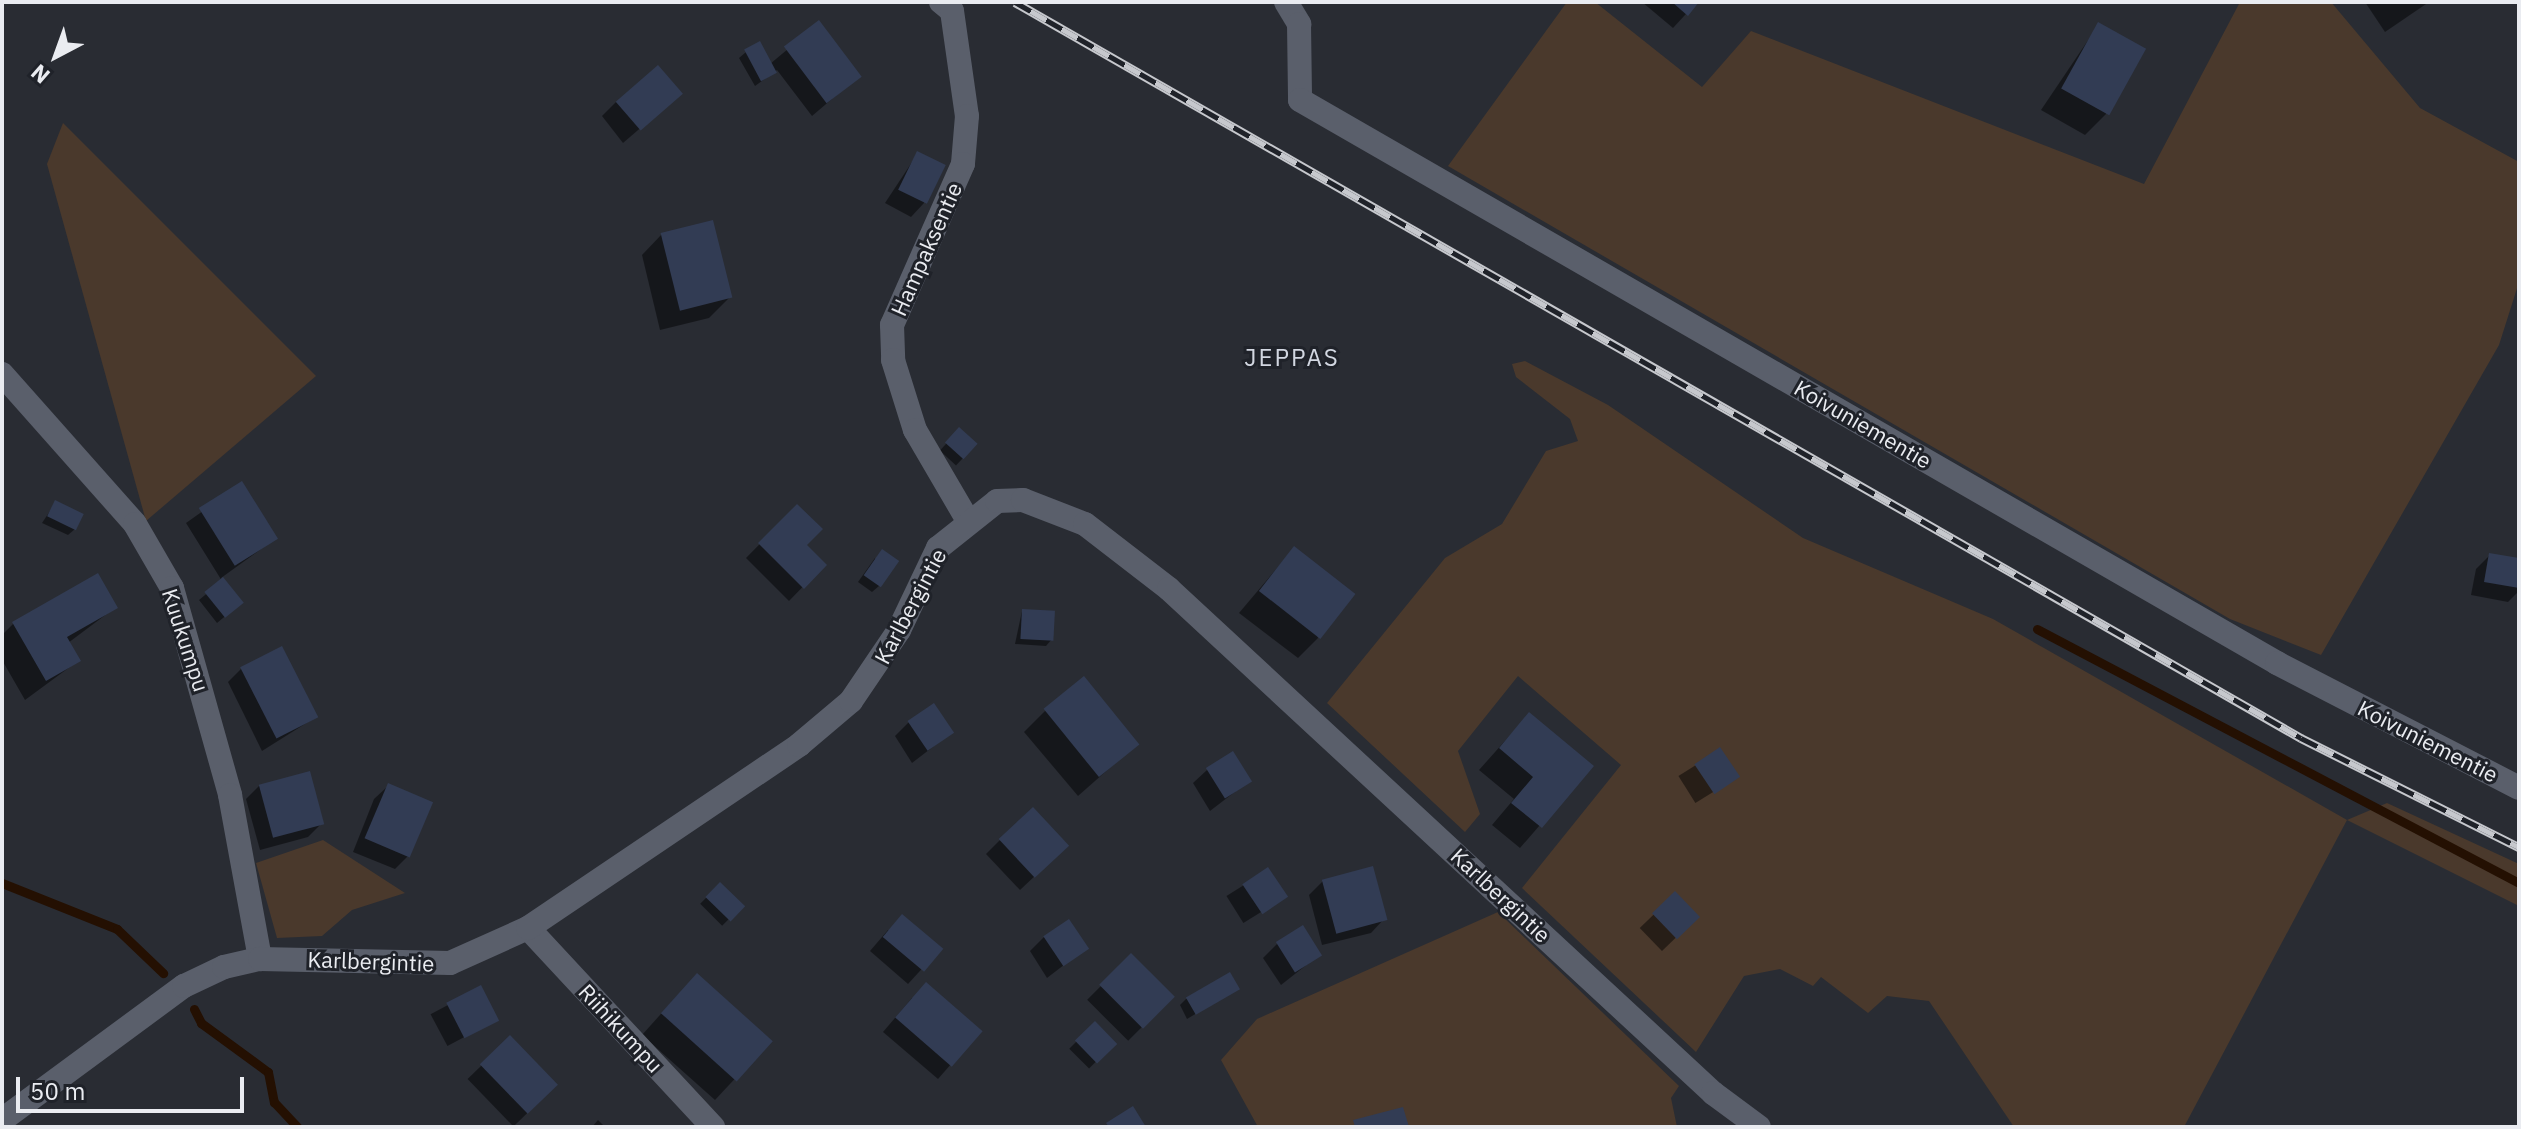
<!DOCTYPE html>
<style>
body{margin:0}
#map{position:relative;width:2521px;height:1129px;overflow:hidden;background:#292c33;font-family:"IBM Plex Sans",sans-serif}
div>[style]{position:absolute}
.green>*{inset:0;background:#4a392c}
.shadow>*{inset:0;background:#0007;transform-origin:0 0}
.stream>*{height:9px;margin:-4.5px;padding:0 4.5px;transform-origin:4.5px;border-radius:4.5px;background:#241002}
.building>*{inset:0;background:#323c54;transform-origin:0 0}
.minor>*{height:24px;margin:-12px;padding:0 12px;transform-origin:12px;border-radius:12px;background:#5a5f6b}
.rail>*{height:9px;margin-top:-4.5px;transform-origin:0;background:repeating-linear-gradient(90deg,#1f2229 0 18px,#c6c8cd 0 36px);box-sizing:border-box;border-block:2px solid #c6c8cd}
span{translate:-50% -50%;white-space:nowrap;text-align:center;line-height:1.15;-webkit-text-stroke:6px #1f2229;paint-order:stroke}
.street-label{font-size:22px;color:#eaecf1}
.neighbourhood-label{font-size:24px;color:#d2d7e1;letter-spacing:2px}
.frame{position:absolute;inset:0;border:4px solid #eaecf1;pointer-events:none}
.north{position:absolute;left:16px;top:16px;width:80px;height:80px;-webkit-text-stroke:6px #1f2229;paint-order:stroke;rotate:221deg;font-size:22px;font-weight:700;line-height:32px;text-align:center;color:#eaecf1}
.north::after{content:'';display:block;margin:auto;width:28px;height:36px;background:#eaecf1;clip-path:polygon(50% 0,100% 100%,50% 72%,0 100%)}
.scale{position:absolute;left:16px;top:1077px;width:228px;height:36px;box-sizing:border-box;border:4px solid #eaecf1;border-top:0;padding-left:10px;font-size:24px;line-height:28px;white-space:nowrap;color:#eaecf1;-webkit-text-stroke:6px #1f2229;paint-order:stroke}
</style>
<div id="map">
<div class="green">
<div style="clip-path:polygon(1567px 2px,1595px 2px,1702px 87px,1751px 31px,2144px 184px,2240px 2px,2331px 2px,2420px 108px,2519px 162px,2519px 282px,2499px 345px,2321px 655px,2230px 619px,1448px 166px)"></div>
<div style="clip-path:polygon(63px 123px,316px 376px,146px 521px,47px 164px)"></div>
<div style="clip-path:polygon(1525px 361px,1608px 405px,1803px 538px,1993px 619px,2347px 820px,2387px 803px,2519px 864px,2519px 906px,2347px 820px,2184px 1127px,2014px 1127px,1929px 1001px,1887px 996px,1868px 1013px,1821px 977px,1813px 986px,1780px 969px,1744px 976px,1696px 1052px,1522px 888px,1621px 765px,1518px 676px,1458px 751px,1480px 814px,1465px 832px,1327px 703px,1445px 558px,1502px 524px,1546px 451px,1578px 441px,1570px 419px,1516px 377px,1512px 364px)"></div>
<div style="clip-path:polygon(323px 840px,405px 893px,352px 910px,322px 936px,277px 938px,256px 863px)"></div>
<div style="clip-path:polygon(1498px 912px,1679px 1086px,1671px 1098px,1677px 1127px,1258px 1127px,1221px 1060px,1257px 1019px)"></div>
</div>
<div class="shadow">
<div style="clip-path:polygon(1642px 2px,1697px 2px,1673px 28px)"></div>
<div style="clip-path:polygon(2365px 2px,2429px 2px,2385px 32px)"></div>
<div style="clip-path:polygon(819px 23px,859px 76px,812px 116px,777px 70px,755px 86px,739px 58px,746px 52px,770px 64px)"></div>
<div style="clip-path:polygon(2099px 24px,2106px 114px,2085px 135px,2041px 110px)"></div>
<div style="clip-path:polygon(680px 94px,623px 143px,602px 116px,616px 102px)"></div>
<div style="clip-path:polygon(918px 153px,924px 203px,911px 217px,885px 203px)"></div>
<div style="clip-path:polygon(662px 234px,730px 297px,709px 318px,660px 330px,642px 255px)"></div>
<div style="left:959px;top:430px;width:22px;height:28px;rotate:43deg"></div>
<div style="clip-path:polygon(241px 484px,275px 539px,221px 578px,241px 603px,217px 623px,199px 600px,222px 581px,186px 523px)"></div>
<div style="clip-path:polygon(56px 502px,75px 529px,68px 535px,42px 523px)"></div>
<div style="clip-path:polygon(797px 506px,804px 545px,824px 565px,789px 601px,746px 558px)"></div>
<div style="clip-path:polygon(1294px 548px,1318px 638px,1298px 658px,1239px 613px)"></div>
<div style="clip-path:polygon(2490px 555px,2519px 560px,2519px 591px,2508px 602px,2471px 595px,2476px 569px)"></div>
<div style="clip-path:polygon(875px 558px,879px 586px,872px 592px,858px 582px)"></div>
<div style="clip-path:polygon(116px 607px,68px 643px,78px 661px,25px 700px,2px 660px,2px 635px,14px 623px)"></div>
<div style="clip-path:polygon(1022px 611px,1052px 639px,1046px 646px,1015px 644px)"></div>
<div style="clip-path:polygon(242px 668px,316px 717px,262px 751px,228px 682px)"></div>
<div style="clip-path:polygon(1045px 711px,1137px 744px,1078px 796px,1024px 732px)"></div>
<div style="clip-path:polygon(1529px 714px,1591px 766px,1520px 848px,1492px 825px,1514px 799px,1479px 770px)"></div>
<div style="clip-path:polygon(909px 722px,951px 733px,912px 763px,895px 736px)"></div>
<div style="left:1720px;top:750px;width:32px;height:49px;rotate:58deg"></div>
<div style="clip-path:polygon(1207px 770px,1249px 781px,1210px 811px,1193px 783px)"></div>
<div style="clip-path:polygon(260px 785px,322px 823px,308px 837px,260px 850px,246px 799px)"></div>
<div style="clip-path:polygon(388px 786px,409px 855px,395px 869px,353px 852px,374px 799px)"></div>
<div style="clip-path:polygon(1000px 840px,1053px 859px,1020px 890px,986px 854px)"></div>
<div style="left:1268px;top:870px;width:32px;height:49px;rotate:58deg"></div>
<div style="clip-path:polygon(1323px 881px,1384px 919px,1371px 933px,1322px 945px,1309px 895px)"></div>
<div style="left:720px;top:884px;width:31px;height:28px;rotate:45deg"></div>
<div style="left:1675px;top:894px;width:32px;height:49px;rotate:46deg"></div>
<div style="clip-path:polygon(888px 930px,940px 949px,908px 984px,870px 951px)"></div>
<div style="clip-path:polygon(1044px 937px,1086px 948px,1047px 978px,1030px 951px)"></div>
<div style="clip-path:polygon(1277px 944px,1319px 955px,1281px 985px,1263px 958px)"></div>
<div style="left:1131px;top:956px;width:58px;height:62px;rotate:45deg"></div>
<div style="left:480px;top:988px;width:36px;height:56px;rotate:62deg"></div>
<div style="clip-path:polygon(1237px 989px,1187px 1019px,1180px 1005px,1186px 999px)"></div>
<div style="clip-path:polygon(677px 996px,770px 1041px,715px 1100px,642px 1035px)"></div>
<div style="clip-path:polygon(912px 998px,980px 1031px,938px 1079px,883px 1032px)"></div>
<div style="left:1094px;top:1024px;width:28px;height:35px;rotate:45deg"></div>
<div style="left:510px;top:1038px;width:66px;height:59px;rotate:46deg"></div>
<div style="clip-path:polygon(598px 1120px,605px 1127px,592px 1127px)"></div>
</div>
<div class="stream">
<div style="left:2037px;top:629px;width:545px;rotate:27.79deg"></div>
<div style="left:2px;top:883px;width:124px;rotate:21.8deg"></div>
<div style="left:117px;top:929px;width:64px;rotate:43.7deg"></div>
<div style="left:194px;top:1009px;width:16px;rotate:63deg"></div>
<div style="left:201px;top:1023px;width:83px;rotate:36.2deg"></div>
<div style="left:268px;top:1072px;width:31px;rotate:79deg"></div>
<div style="left:274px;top:1102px;width:34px;rotate:47deg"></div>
</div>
<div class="building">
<div style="clip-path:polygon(1672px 2px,1699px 2px,1688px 16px)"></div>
<div style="left:819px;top:20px;width:71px;height:44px;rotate:53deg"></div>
<div style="left:2098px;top:22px;width:55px;height:76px;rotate:29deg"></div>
<div style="left:760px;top:41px;width:36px;height:18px;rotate:62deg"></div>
<div style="left:658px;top:65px;width:38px;height:56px;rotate:49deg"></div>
<div style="left:917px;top:151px;width:32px;height:43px;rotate:26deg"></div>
<div style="left:713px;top:220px;width:80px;height:54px;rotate:76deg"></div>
<div style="left:959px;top:427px;width:25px;height:21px;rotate:42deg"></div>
<div style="left:242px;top:481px;width:68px;height:51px;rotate:58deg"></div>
<div style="left:55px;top:500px;width:32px;height:18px;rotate:26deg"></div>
<div style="clip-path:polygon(797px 504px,823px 529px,807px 545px,827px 565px,804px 589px,758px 543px)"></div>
<div style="left:1294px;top:546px;width:78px;height:57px;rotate:38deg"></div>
<div style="left:882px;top:549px;width:21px;height:32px;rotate:35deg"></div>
<div style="clip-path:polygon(2489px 553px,2519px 558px,2519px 588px,2484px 582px)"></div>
<div style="clip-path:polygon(98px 573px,118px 608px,67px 637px,81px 661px,46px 681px,12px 622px)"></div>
<div style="left:223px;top:577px;width:33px;height:24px;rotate:51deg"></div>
<div style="left:1022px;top:609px;width:33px;height:30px;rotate:3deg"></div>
<div style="left:282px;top:646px;width:80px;height:47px;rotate:63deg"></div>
<div style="left:1084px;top:676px;width:88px;height:52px;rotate:51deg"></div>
<div style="left:934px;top:703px;width:36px;height:32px;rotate:56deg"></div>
<div style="clip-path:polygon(1529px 712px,1594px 766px,1542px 828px,1511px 803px,1533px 777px,1499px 748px)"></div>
<div style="left:1720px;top:747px;width:36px;height:31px;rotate:56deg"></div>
<div style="left:1233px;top:751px;width:36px;height:32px;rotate:58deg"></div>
<div style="left:310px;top:771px;width:55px;height:53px;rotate:75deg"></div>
<div style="left:388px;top:783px;width:49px;height:60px;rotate:23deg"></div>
<div style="left:1033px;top:807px;width:53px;height:47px;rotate:47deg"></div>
<div style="left:1373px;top:866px;width:56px;height:53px;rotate:75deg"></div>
<div style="left:1268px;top:867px;width:36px;height:31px;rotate:56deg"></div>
<div style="left:720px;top:882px;width:35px;height:21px;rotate:44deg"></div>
<div style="left:1675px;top:891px;width:36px;height:32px;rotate:46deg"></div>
<div style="left:902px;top:914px;width:54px;height:30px;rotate:40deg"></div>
<div style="left:1069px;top:919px;width:36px;height:31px;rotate:56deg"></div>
<div style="left:1303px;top:925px;width:36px;height:32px;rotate:58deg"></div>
<div style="left:1131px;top:953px;width:62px;height:45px;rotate:45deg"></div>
<div style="left:1230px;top:972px;width:20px;height:51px;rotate:60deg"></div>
<div style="left:697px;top:973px;width:102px;height:54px;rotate:42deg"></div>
<div style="left:926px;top:982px;width:75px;height:47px;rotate:41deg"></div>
<div style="left:481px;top:985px;width:40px;height:39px;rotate:63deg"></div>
<div style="left:1095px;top:1021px;width:32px;height:28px;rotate:46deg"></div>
<div style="left:510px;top:1035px;width:69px;height:42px;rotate:46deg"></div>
<div style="clip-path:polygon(1133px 1106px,1146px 1127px,1109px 1127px,1106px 1123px)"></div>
<div style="clip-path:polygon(1403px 1107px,1409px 1127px,1355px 1127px,1353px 1120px)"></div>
</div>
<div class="minor">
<div style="left:941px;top:2px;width:14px;rotate:39deg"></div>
<div style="left:952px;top:11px;width:106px;rotate:81.9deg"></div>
<div style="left:967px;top:116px;width:48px;rotate:94.8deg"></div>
<div style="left:963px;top:164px;width:176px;rotate:113.8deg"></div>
<div style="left:892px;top:325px;width:35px;rotate:88deg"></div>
<div style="left:893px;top:360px;width:73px;rotate:72.6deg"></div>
<div style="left:915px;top:430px;width:103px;rotate:59.7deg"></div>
<div style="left:1286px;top:2px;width:26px;rotate:59deg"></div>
<div style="left:1299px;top:24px;width:76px;rotate:89.2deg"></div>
<div style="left:1300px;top:100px;width:1128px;rotate:29.95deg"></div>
<div style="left:2277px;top:663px;width:272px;rotate:27.3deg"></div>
<div style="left:2px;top:374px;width:200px;rotate:48.4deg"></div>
<div style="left:135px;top:524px;width:74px;rotate:60deg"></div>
<div style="left:172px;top:588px;width:215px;rotate:74.3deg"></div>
<div style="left:230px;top:795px;width:167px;rotate:79.6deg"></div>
<div style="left:528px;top:928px;width:272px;rotate:47.1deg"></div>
<div style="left:2px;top:1120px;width:226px;rotate:-36.4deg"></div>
<div style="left:184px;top:986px;width:44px;rotate:-25.4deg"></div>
<div style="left:224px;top:967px;width:37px;rotate:-13deg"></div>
<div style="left:260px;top:959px;width:190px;rotate:1.2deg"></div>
<div style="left:450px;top:963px;width:85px;rotate:-24.2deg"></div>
<div style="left:528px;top:928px;width:327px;rotate:-34deg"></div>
<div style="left:799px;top:745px;width:68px;rotate:-40.2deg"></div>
<div style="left:851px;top:701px;width:86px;rotate:-55.9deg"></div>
<div style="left:899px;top:630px;width:91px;rotate:-64.6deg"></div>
<div style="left:938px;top:548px;width:75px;rotate:-38.5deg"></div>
<div style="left:997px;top:501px;width:26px;rotate:-2deg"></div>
<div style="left:1023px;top:500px;width:66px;rotate:21.2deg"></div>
<div style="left:1085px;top:524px;width:106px;rotate:37.7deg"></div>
<div style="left:1169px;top:589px;width:742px;rotate:42.81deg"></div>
<div style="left:1713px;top:1093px;width:57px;rotate:36.5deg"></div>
</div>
<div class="rail">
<div style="left:1015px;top:2px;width:1482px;rotate:29.78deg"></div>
<div style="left:2301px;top:738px;width:244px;rotate:26.6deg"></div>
</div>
<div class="street-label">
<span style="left:926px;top:249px;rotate:-66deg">Hampaksentie</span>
<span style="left:1863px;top:424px;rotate:30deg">Koivuniementie</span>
<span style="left:910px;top:606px;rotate:-62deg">Karlbergintie</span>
<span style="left:186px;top:640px;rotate:72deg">Kuukumpu</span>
<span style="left:2428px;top:741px;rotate:27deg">Koivuniementie</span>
<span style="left:1501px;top:895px;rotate:43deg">Karlbergintie</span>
<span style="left:371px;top:961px;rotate:2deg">Karlbergintie</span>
<span style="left:621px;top:1028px;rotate:47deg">Riihikumpu</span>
</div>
<div class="neighbourhood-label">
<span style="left:1292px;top:358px">JEPPAS</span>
</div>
<div class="frame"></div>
<div class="north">N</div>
<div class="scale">50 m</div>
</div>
